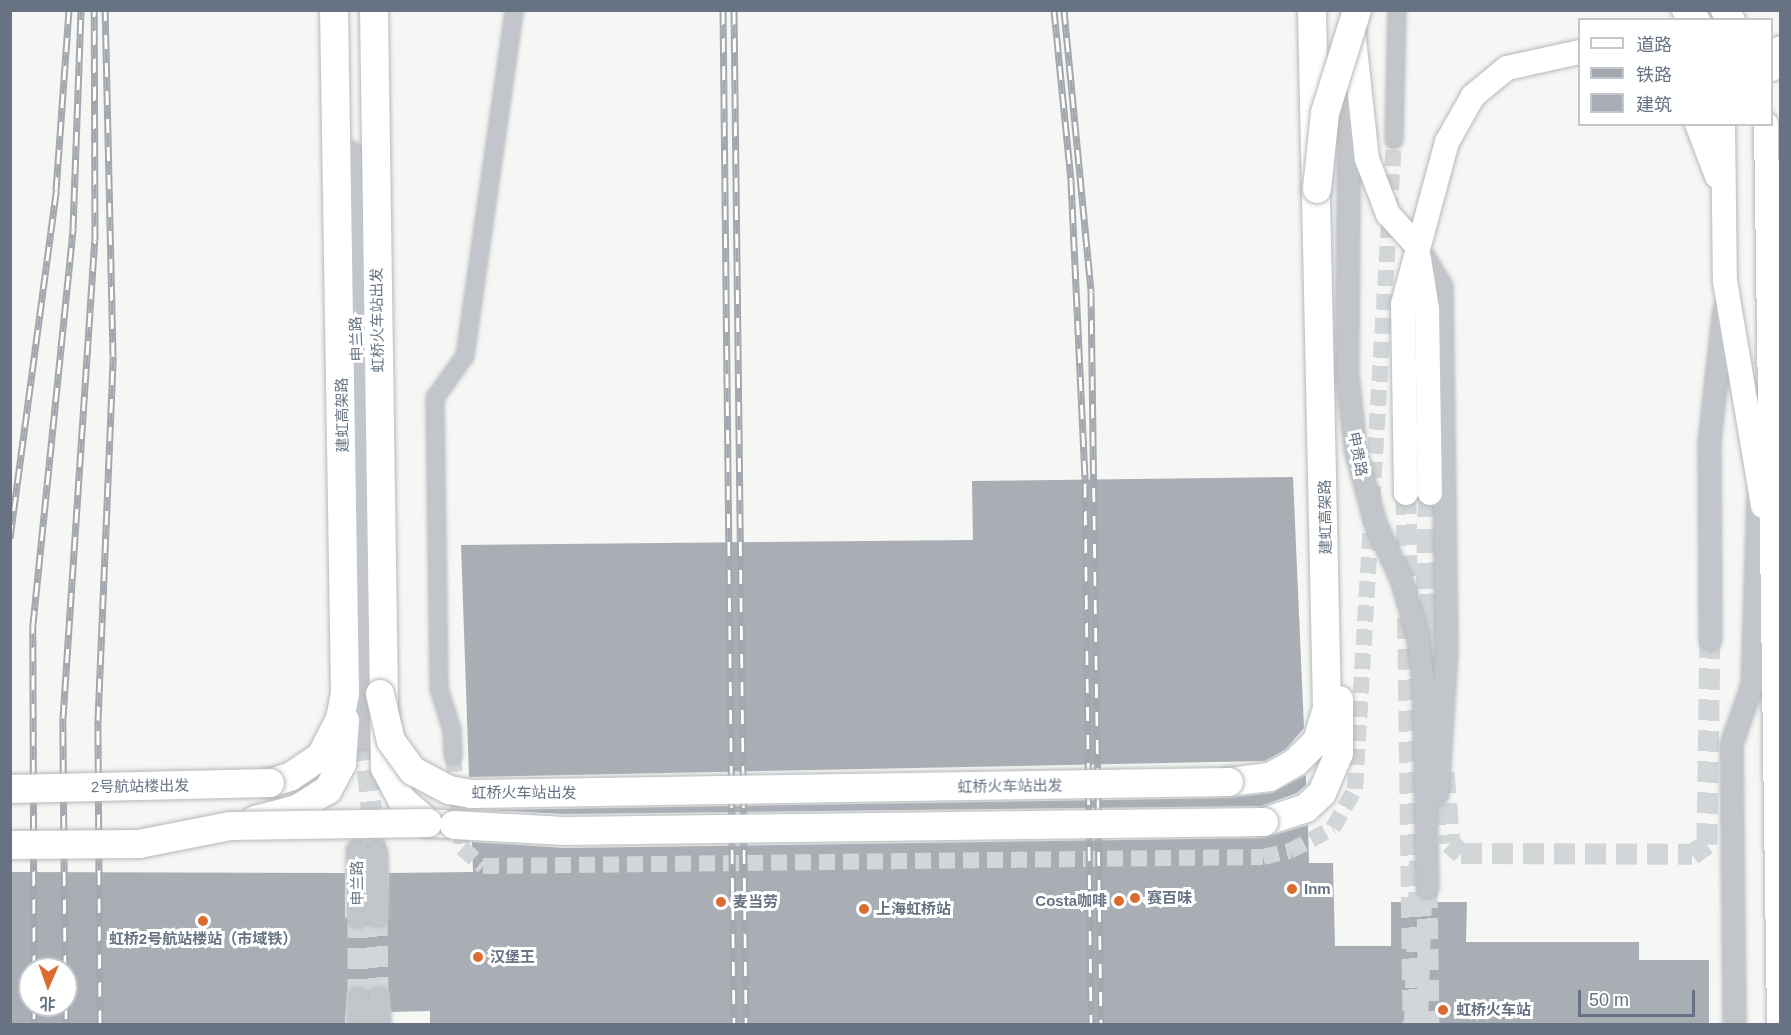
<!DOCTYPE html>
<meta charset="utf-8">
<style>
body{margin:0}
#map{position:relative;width:1791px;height:1035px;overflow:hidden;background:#f6f7f4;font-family:Helvetica,"Noto Sans SC",sans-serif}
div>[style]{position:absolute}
.building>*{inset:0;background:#a9aeb5}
.minor-tunnel>*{height:16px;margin-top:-8px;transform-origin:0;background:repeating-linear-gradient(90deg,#d2d6d8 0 16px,transparent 0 24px)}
.tertiary-tunnel>*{height:21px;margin-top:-10.5px;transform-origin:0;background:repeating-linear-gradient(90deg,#d2d6d8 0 21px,transparent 0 31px)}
.secondary-tunnel>*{height:24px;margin-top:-12px;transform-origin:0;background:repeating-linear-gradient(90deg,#d2d6d8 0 24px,transparent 0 36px)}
.roads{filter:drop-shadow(0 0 2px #b5b8bd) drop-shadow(0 0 2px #b5b8bd)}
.minor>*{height:16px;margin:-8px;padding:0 8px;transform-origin:8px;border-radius:8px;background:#c2c5c9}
.tertiary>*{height:21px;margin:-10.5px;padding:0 10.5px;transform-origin:10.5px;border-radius:10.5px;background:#c2c5c9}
.secondary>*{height:24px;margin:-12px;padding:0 12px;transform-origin:12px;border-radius:12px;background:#fff}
.trunk>*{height:28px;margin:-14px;padding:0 14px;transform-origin:14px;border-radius:14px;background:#fff}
.rail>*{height:7px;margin-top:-3.5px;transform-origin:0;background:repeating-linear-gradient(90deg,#fff 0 14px,#a3a8ae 0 28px);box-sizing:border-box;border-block:2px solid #a3a8ae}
.bridges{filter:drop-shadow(0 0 2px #b5b8bb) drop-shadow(0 0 2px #b5b8bb)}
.trunk-bridge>*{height:28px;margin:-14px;padding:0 14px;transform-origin:14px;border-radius:14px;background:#fff}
.dots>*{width:16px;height:16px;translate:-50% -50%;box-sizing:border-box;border:3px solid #fff;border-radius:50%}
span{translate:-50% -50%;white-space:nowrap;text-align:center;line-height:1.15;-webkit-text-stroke:6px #fff;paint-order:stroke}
.street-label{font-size:15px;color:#677383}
.poi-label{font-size:15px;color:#677383;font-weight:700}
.left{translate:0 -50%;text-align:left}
.right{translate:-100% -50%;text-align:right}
.frame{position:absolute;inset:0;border:12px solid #677383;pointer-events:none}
.legend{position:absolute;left:1578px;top:18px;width:195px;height:108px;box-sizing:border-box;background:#fff;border:2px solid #c2c7cd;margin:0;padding:8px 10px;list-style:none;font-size:18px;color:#677383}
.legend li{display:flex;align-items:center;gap:12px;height:30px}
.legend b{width:30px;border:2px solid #c2c7cd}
.north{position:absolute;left:18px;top:957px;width:60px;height:60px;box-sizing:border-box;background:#fff;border:2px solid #c2c7cd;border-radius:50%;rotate:182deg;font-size:16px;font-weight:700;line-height:24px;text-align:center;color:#677383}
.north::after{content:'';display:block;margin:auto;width:21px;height:27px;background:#da6c30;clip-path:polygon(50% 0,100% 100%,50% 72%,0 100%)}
.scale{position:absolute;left:1578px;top:990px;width:117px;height:27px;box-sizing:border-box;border:3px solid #677383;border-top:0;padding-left:8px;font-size:18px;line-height:21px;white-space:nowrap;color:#677383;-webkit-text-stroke:4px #fff;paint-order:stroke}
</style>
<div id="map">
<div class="building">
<div style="clip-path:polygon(1293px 477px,1304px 728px,1286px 749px,1265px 761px,469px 777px,461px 545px,973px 540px,972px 481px)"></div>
<div style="clip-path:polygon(1306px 775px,1306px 785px,1297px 793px,1261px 806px,565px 814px,487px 810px,1229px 798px,1272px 793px)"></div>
<div style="clip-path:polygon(evenodd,1308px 825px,1309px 863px,1333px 863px,1335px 946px,1391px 946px,1391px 902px,1467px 902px,1466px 942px,1639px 942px,1639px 960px,1709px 960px,1709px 1024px,430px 1024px,430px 1011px,391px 1012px,389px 992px,378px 985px,347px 992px,345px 1024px,10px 1024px,10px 872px,345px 873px,345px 917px,359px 929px,388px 921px,389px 873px,473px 872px,472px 842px,565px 848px,1264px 838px,1308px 825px,30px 969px,66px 969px,66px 1005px,30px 1005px,30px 969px)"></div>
</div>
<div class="minor-tunnel">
<div style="left:453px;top:756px;width:92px;rotate:84.4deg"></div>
<div style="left:462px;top:848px;width:28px;rotate:41deg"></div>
<div style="left:483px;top:866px;width:780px;rotate:-0.66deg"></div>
<div style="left:1263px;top:857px;width:28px;rotate:-13deg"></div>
<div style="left:1290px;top:851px;width:49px;rotate:-28.1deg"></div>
<div style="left:1333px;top:828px;width:45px;rotate:-60.6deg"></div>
<div style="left:1355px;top:789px;width:650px;rotate:-86.56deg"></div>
</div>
<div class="tertiary-tunnel">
<div style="left:1406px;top:493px;width:531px;rotate:89.24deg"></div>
<div style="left:1428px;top:562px;width:119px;rotate:85.7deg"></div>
<div style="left:364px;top:739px;width:114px;rotate:83.9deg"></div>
<div style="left:1444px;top:772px;width:71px;rotate:85.2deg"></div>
<div style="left:1450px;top:843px;width:15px;rotate:42deg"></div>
<div style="left:1461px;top:853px;width:231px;rotate:0.2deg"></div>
<div style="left:1692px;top:854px;width:18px;rotate:-34deg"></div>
<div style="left:1707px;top:844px;width:205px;rotate:-89.2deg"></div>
<div style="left:1427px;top:887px;width:137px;rotate:89.2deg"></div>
<div style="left:377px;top:915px;width:83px;rotate:89.3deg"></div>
<div style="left:358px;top:916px;width:83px;rotate:90deg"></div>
</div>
<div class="secondary-tunnel">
<div style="left:1426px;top:661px;width:168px;rotate:-88.6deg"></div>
<div style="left:1416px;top:1024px;width:163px;rotate:-88.2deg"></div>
</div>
<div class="roads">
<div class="minor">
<div style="left:1394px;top:140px;width:130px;rotate:-88.7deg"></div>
<div style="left:453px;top:756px;width:26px;rotate:-92deg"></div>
<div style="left:452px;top:730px;width:43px;rotate:-107.6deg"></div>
<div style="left:439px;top:689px;width:291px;rotate:-90.8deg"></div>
<div style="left:435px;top:398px;width:52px;rotate:-54.5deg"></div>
<div style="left:465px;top:356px;width:349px;rotate:-81.9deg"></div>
</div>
<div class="tertiary">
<div style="left:1349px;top:62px;width:313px;rotate:90.4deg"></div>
<div style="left:1347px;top:375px;width:74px;rotate:83.8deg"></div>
<div style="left:1355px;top:449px;width:77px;rotate:74.9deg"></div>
<div style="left:1375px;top:523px;width:62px;rotate:65.1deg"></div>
<div style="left:1401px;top:579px;width:57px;rotate:73.8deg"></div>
<div style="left:1417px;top:634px;width:48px;rotate:82.9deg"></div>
<div style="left:1423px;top:682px;width:205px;rotate:88.9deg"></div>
<div style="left:350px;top:152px;width:587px;rotate:88.63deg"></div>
<div style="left:1419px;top:250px;width:42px;rotate:58.6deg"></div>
<div style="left:1441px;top:286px;width:366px;rotate:89.2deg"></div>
<div style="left:1446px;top:652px;width:142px;rotate:93.6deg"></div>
<div style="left:1710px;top:639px;width:198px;rotate:-90.3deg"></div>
<div style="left:1709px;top:441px;width:134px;rotate:-83.6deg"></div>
<div style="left:357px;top:850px;width:66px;rotate:89.1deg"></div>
<div style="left:376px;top:852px;width:63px;rotate:89.1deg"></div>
<div style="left:378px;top:998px;width:26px;rotate:88deg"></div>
<div style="left:358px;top:999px;width:25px;rotate:90deg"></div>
<div style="left:1734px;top:1024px;width:280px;rotate:-90.6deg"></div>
<div style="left:1731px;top:744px;width:64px;rotate:-70.7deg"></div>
<div style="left:1752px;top:684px;width:195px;rotate:-88.2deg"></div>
</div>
<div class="secondary">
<div style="left:1684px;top:10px;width:17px;rotate:36deg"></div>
<div style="left:1723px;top:10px;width:14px;rotate:45deg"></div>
<div style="left:1353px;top:29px;width:131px;rotate:83.9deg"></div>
<div style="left:1367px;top:159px;width:59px;rotate:69.1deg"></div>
<div style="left:1388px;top:214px;width:45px;rotate:47.7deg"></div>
<div style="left:1772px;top:69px;width:22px;rotate:-69deg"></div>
<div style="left:1697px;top:124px;width:56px;rotate:69deg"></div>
<div style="left:1723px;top:124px;width:157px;rotate:89.3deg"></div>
<div style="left:1725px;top:281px;width:228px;rotate:80.4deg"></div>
<div style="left:1766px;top:124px;width:900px;rotate:89.17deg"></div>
<div style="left:1419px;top:259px;width:51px;rotate:80.9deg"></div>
<div style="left:1427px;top:309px;width:184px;rotate:89.1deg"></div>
<div style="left:1406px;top:493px;width:189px;rotate:-90.9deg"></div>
<div style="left:1403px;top:304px;width:168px;rotate:-74.8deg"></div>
<div style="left:1447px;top:142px;width:53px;rotate:-60.5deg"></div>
<div style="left:1473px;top:96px;width:44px;rotate:-39.5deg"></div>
<div style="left:1507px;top:68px;width:75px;rotate:-12.4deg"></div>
</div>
<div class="trunk">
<div style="left:374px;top:10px;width:758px;rotate:89.17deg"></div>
<div style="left:385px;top:768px;width:36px;rotate:62deg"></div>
<div style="left:402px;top:800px;width:35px;rotate:41deg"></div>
<div style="left:428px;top:823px;width:17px;rotate:3deg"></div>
<div style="left:1229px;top:782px;width:41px;rotate:-7deg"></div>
<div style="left:1270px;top:777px;width:30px;rotate:-30deg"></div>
<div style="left:1296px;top:762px;width:30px;rotate:-45deg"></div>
<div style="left:1317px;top:741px;width:34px;rotate:-73deg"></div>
<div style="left:1327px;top:709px;width:699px;rotate:-91.23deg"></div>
<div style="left:270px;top:783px;width:21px;rotate:-17deg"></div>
<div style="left:290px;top:777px;width:37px;rotate:-34deg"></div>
<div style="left:321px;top:756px;width:42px;rotate:-62.8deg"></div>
<div style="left:340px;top:719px;width:26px;rotate:-79deg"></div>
<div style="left:345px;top:693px;width:683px;rotate:-90.92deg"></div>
<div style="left:255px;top:820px;width:43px;rotate:-14.7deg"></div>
<div style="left:297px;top:809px;width:36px;rotate:-32deg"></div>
<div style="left:328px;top:790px;width:30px;rotate:-62deg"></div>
<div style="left:342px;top:764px;width:44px;rotate:-86.1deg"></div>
<div style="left:1264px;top:822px;width:44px;rotate:-18.4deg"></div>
<div style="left:1306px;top:808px;width:22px;rotate:-43deg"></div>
<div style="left:1322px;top:793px;width:43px;rotate:-67deg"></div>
<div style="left:1339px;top:753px;width:53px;rotate:-90deg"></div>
</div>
</div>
<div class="rail">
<div style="left:723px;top:10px;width:1014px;rotate:89.38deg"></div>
<div style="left:734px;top:10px;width:1014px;rotate:89.32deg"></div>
<div style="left:1054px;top:10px;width:172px;rotate:84.3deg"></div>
<div style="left:1071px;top:181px;width:302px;rotate:87.3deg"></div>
<div style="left:1085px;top:483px;width:541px;rotate:89.36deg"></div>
<div style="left:1064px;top:10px;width:283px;rotate:84.5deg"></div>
<div style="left:1091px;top:292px;width:732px;rotate:89.22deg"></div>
<div style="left:10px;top:538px;width:350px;rotate:-82.4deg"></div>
<div style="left:56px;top:191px;width:181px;rotate:-85.9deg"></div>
<div style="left:34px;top:969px;width:345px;rotate:-90.2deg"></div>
<div style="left:33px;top:624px;width:397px;rotate:-84.2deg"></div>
<div style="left:73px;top:229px;width:219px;rotate:-87.9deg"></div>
<div style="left:65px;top:969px;width:251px;rotate:-90.5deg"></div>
<div style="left:63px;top:718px;width:479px;rotate:-86.2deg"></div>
<div style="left:95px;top:240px;width:230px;rotate:-90.2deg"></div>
<div style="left:34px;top:1005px;width:19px;rotate:90deg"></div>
<div style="left:66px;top:1005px;width:19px;rotate:90deg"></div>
<div style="left:100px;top:1024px;width:304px;rotate:-90.4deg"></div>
<div style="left:98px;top:720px;width:364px;rotate:-87.6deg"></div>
<div style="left:113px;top:356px;width:346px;rotate:-91.3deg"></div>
</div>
<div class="bridges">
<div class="trunk-bridge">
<div style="left:1317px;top:189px;width:76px;rotate:-84deg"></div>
<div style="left:1325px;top:113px;width:108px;rotate:-72.7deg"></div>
<div style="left:380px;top:694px;width:48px;rotate:76.8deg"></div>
<div style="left:391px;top:741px;width:37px;rotate:54deg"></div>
<div style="left:413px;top:771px;width:41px;rotate:27.8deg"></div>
<div style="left:449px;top:790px;width:22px;rotate:10deg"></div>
<div style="left:471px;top:794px;width:758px;rotate:-0.91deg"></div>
<div style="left:10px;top:789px;width:260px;rotate:-1.3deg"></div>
<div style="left:454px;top:825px;width:111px;rotate:3.1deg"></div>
<div style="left:565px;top:831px;width:699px;rotate:-0.74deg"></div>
<div style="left:10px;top:845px;width:129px;rotate:-0.4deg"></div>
<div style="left:139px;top:844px;width:93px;rotate:-11.2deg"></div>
<div style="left:230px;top:826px;width:198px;rotate:-0.9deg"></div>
</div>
</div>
<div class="dots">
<div style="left:1292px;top:889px;background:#da6c30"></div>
<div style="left:1135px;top:898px;background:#da6c30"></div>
<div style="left:1119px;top:901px;background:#da6c30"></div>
<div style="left:721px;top:902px;background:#da6c30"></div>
<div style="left:864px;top:909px;background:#da6c30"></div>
<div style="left:203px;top:921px;background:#da6c30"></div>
<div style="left:478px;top:957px;background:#da6c30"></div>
<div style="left:1443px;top:1010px;background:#da6c30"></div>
</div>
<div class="street-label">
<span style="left:377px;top:320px;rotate:-91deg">虹桥火车站出发</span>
<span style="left:356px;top:339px;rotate:-92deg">申兰路</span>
<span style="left:342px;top:415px;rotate:-91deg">建虹高架路</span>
<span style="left:1358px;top:454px;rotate:79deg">申贵路</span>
<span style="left:1325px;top:517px;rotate:-91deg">建虹高架路</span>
<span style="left:140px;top:786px;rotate:-1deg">2号航站楼出发</span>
<span style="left:1010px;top:786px;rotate:-1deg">虹桥火车站出发</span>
<span style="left:524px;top:793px">虹桥火车站出发</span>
<span style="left:357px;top:883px;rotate:-91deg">申兰路</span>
</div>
<div class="poi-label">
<span class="left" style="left:1304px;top:889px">Inm</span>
<span class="left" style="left:1147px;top:898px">赛百味</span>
<span class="right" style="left:1107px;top:901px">Costa咖啡</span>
<span class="left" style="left:733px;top:902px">麦当劳</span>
<span class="left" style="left:876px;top:909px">上海虹桥站</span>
<span style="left:203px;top:939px">虹桥2号航站楼站（市域铁）</span>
<span class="left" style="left:490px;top:957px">汉堡王</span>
<span class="left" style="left:1456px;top:1010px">虹桥火车站</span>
</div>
<div class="frame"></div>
<ul class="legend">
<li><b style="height:8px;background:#fff"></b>道路</li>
<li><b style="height:8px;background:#a3a8ae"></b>铁路</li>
<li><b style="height:16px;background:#a9aeb5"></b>建筑</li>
</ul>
<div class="north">北</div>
<div class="scale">50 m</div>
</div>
